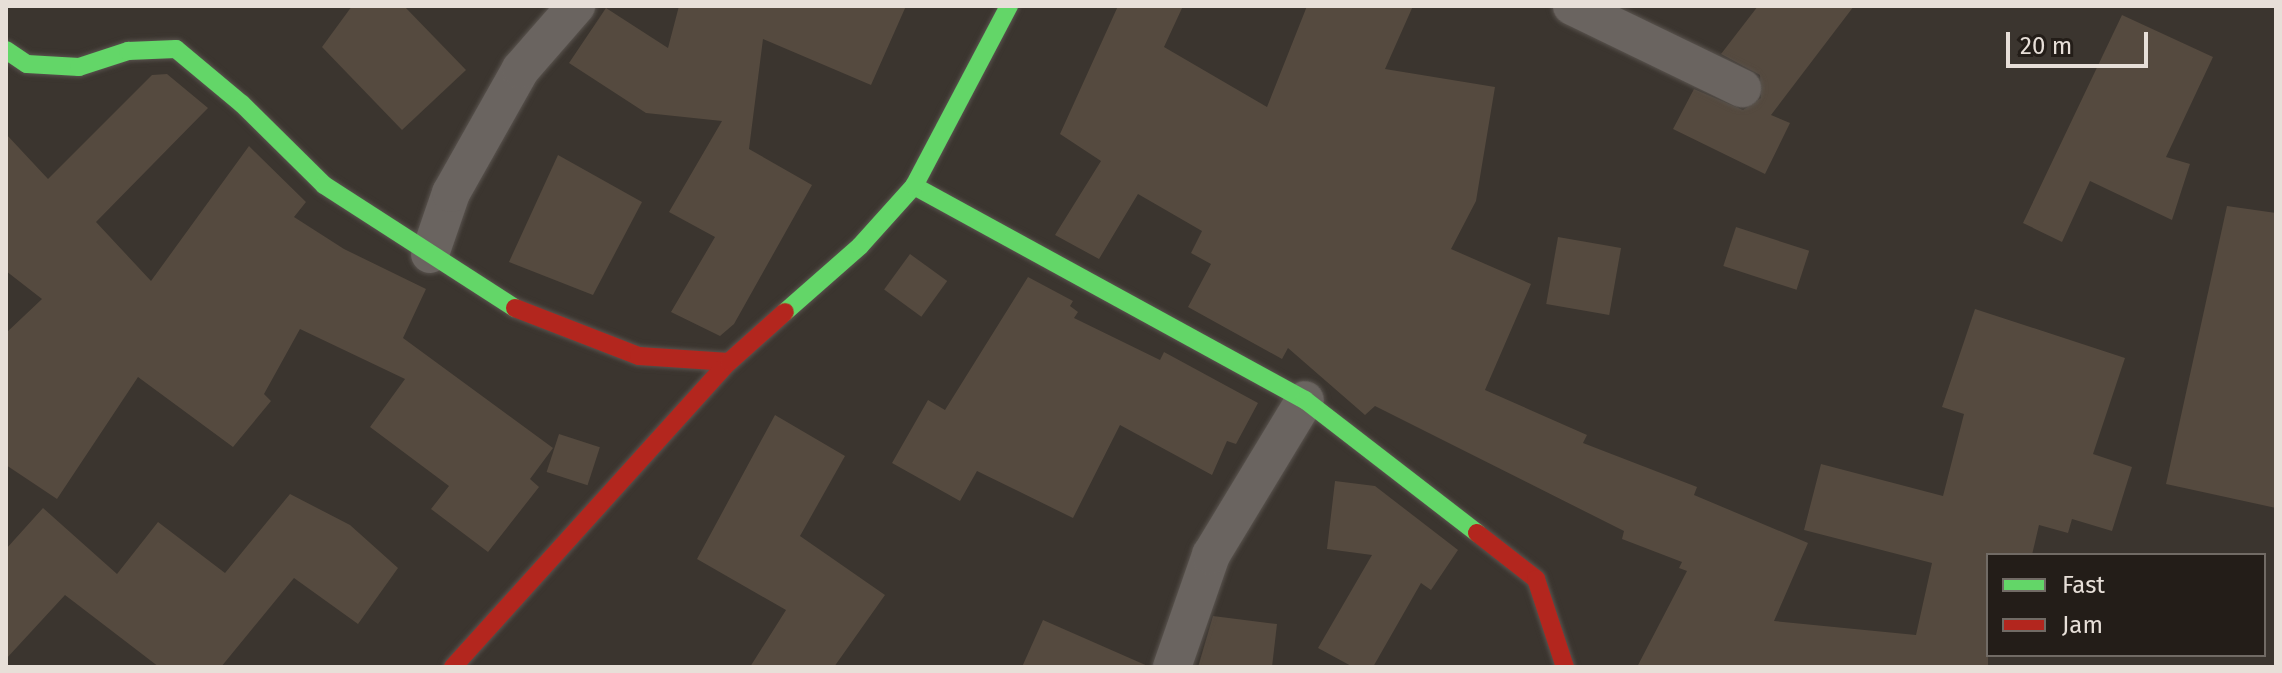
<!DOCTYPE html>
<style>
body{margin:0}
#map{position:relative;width:2282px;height:673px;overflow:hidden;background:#3b352f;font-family:"Fira Sans",sans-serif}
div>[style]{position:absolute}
.building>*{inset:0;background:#554a3f;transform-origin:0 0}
.roads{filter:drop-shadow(0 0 2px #59534e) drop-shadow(0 0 2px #59534e)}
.street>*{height:38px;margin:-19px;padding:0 19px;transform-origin:19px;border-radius:19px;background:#6a6460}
.fast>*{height:18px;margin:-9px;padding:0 9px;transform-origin:9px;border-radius:9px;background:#63d668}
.jam>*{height:18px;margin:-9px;padding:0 9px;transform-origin:9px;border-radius:9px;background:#b3261e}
span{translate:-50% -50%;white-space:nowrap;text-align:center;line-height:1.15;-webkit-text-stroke:6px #231d18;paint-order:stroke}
.frame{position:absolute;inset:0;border:8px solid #e7dfd8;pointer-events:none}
.legend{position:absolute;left:1986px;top:553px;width:280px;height:104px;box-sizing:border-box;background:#231d18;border:2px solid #716b65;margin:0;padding:10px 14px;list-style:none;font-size:24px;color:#e7dfd8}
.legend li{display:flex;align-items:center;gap:16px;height:40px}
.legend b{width:40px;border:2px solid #716b65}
.scale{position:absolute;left:2006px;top:32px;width:142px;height:36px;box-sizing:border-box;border:4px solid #e7dfd8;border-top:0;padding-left:10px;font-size:24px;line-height:28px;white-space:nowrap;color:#e7dfd8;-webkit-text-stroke:6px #231d18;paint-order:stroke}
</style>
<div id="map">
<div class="building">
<div style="clip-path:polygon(352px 6px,404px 6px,466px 70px,402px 130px,322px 47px)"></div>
<div style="clip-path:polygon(679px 6px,906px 6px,871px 85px,763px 39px,749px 149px,812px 185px,734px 324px,720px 336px,671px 312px,715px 237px,669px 212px,722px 121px,646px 113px,569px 63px,606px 8px,668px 48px)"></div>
<div style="clip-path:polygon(1118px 6px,1183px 6px,1164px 47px,1267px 107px,1307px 6px,1413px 6px,1385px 69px,1495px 87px,1476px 201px,1451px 249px,1531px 284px,1485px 390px,1587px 435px,1583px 443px,1697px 487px,1694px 495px,1808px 543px,1774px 621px,1916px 635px,1932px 563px,1804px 530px,1821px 464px,1943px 496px,1964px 414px,1942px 407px,1975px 309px,2125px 358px,2093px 454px,2132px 467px,2112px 531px,2072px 519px,2068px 533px,2039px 525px,2032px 555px,1988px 555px,1988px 667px,1637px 667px,1687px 571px,1679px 568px,1682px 562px,1622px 539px,1624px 531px,1375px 406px,1365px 415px,1288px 348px,1282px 359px,1188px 307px,1211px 264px,1191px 253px,1202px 231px,1138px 194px,1099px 259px,1055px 235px,1101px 161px,1060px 134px)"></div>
<div style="clip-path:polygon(1758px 6px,1854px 6px,1771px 115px,1790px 123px,1765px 174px,1673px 129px,1694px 89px,1743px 110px,1761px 98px,1760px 75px,1721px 54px)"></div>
<div style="clip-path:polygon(2122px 15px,2213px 57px,2166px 157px,2190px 164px,2172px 220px,2090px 181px,2062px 242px,2023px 223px)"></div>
<div style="clip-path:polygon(167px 74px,208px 108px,96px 222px,151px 281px,249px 146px,306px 202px,294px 217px,344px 249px,426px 289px,403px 338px,553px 448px,530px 479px,539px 487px,488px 552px,431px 509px,449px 486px,370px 427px,405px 379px,300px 329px,264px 394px,271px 401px,233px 447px,138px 377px,57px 499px,6px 465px,6px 333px,42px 299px,6px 271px,6px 134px,48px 179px,152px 75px)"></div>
<div style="clip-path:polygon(558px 155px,642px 202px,593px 295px,509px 262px)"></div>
<div style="clip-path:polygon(2227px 206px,2276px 213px,2276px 508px,2166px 484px)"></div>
<div style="left:1736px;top:227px;width:77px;height:41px;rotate:18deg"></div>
<div style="left:1558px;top:237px;width:64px;height:68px;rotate:10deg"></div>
<div style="left:910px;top:254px;width:46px;height:44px;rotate:36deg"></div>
<div style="clip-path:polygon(1028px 277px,1073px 301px,1070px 306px,1078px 312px,1074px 318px,1160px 360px,1164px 352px,1258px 403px,1236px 444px,1227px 441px,1212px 475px,1120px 425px,1073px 518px,977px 471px,960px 501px,892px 463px,928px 400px,945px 410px)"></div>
<div style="clip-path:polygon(775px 415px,845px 456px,800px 536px,885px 595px,834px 667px,750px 667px,786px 610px,697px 559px)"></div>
<div style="left:559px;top:434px;width:43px;height:40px;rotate:18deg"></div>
<div style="clip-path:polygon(1335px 481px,1375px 486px,1458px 550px,1431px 590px,1421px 583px,1373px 667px,1353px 667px,1318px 648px,1372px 555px,1327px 549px)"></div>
<div style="clip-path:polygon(290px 494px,350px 525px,398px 568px,358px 624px,294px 578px,221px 667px,159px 667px,65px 595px,6px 659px,6px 549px,43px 508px,117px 574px,158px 522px,225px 573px)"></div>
<div style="clip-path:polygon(1213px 616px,1277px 624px,1272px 667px,1198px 667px)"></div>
<div style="clip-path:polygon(1043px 620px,1150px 667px,1022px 667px)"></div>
</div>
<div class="roads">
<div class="street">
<div style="left:1572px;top:6px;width:189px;rotate:25.8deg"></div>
<div style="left:430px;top:254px;width:65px;rotate:-71deg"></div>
<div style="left:451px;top:193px;width:142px;rotate:-60.6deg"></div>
<div style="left:521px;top:69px;width:84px;rotate:-48.9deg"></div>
<div style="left:1172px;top:667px;width:119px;rotate:-70.8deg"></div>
<div style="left:1211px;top:555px;width:181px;rotate:-58.8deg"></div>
</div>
<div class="fast">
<div style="left:6px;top:50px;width:25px;rotate:34deg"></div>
<div style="left:27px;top:64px;width:52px;rotate:3.3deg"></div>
<div style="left:79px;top:67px;width:52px;rotate:-18.1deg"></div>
<div style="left:128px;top:51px;width:48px;rotate:-2.4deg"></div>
<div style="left:176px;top:49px;width:86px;rotate:39.8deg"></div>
<div style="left:242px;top:104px;width:115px;rotate:44.6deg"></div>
<div style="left:324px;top:185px;width:227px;rotate:32.8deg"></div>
<div style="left:914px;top:186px;width:446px;rotate:28.7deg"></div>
<div style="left:1305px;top:400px;width:217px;rotate:37.7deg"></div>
<div style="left:785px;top:312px;width:100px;rotate:-41.3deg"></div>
<div style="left:860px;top:246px;width:81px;rotate:-48deg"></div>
<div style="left:914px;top:186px;width:204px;rotate:-62.2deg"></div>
</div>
<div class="jam">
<div style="left:515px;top:308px;width:133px;rotate:21.2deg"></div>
<div style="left:639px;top:356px;width:90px;rotate:3.8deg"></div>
<div style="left:1477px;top:533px;width:75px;rotate:37.9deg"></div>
<div style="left:1536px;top:579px;width:93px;rotate:71.8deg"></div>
<div style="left:453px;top:667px;width:411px;rotate:-47.9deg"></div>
<div style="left:729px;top:362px;width:75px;rotate:-41.8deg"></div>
</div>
</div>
<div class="frame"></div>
<ul class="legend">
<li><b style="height:10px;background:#63d668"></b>Fast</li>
<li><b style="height:10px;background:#b3261e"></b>Jam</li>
</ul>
<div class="scale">20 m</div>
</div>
